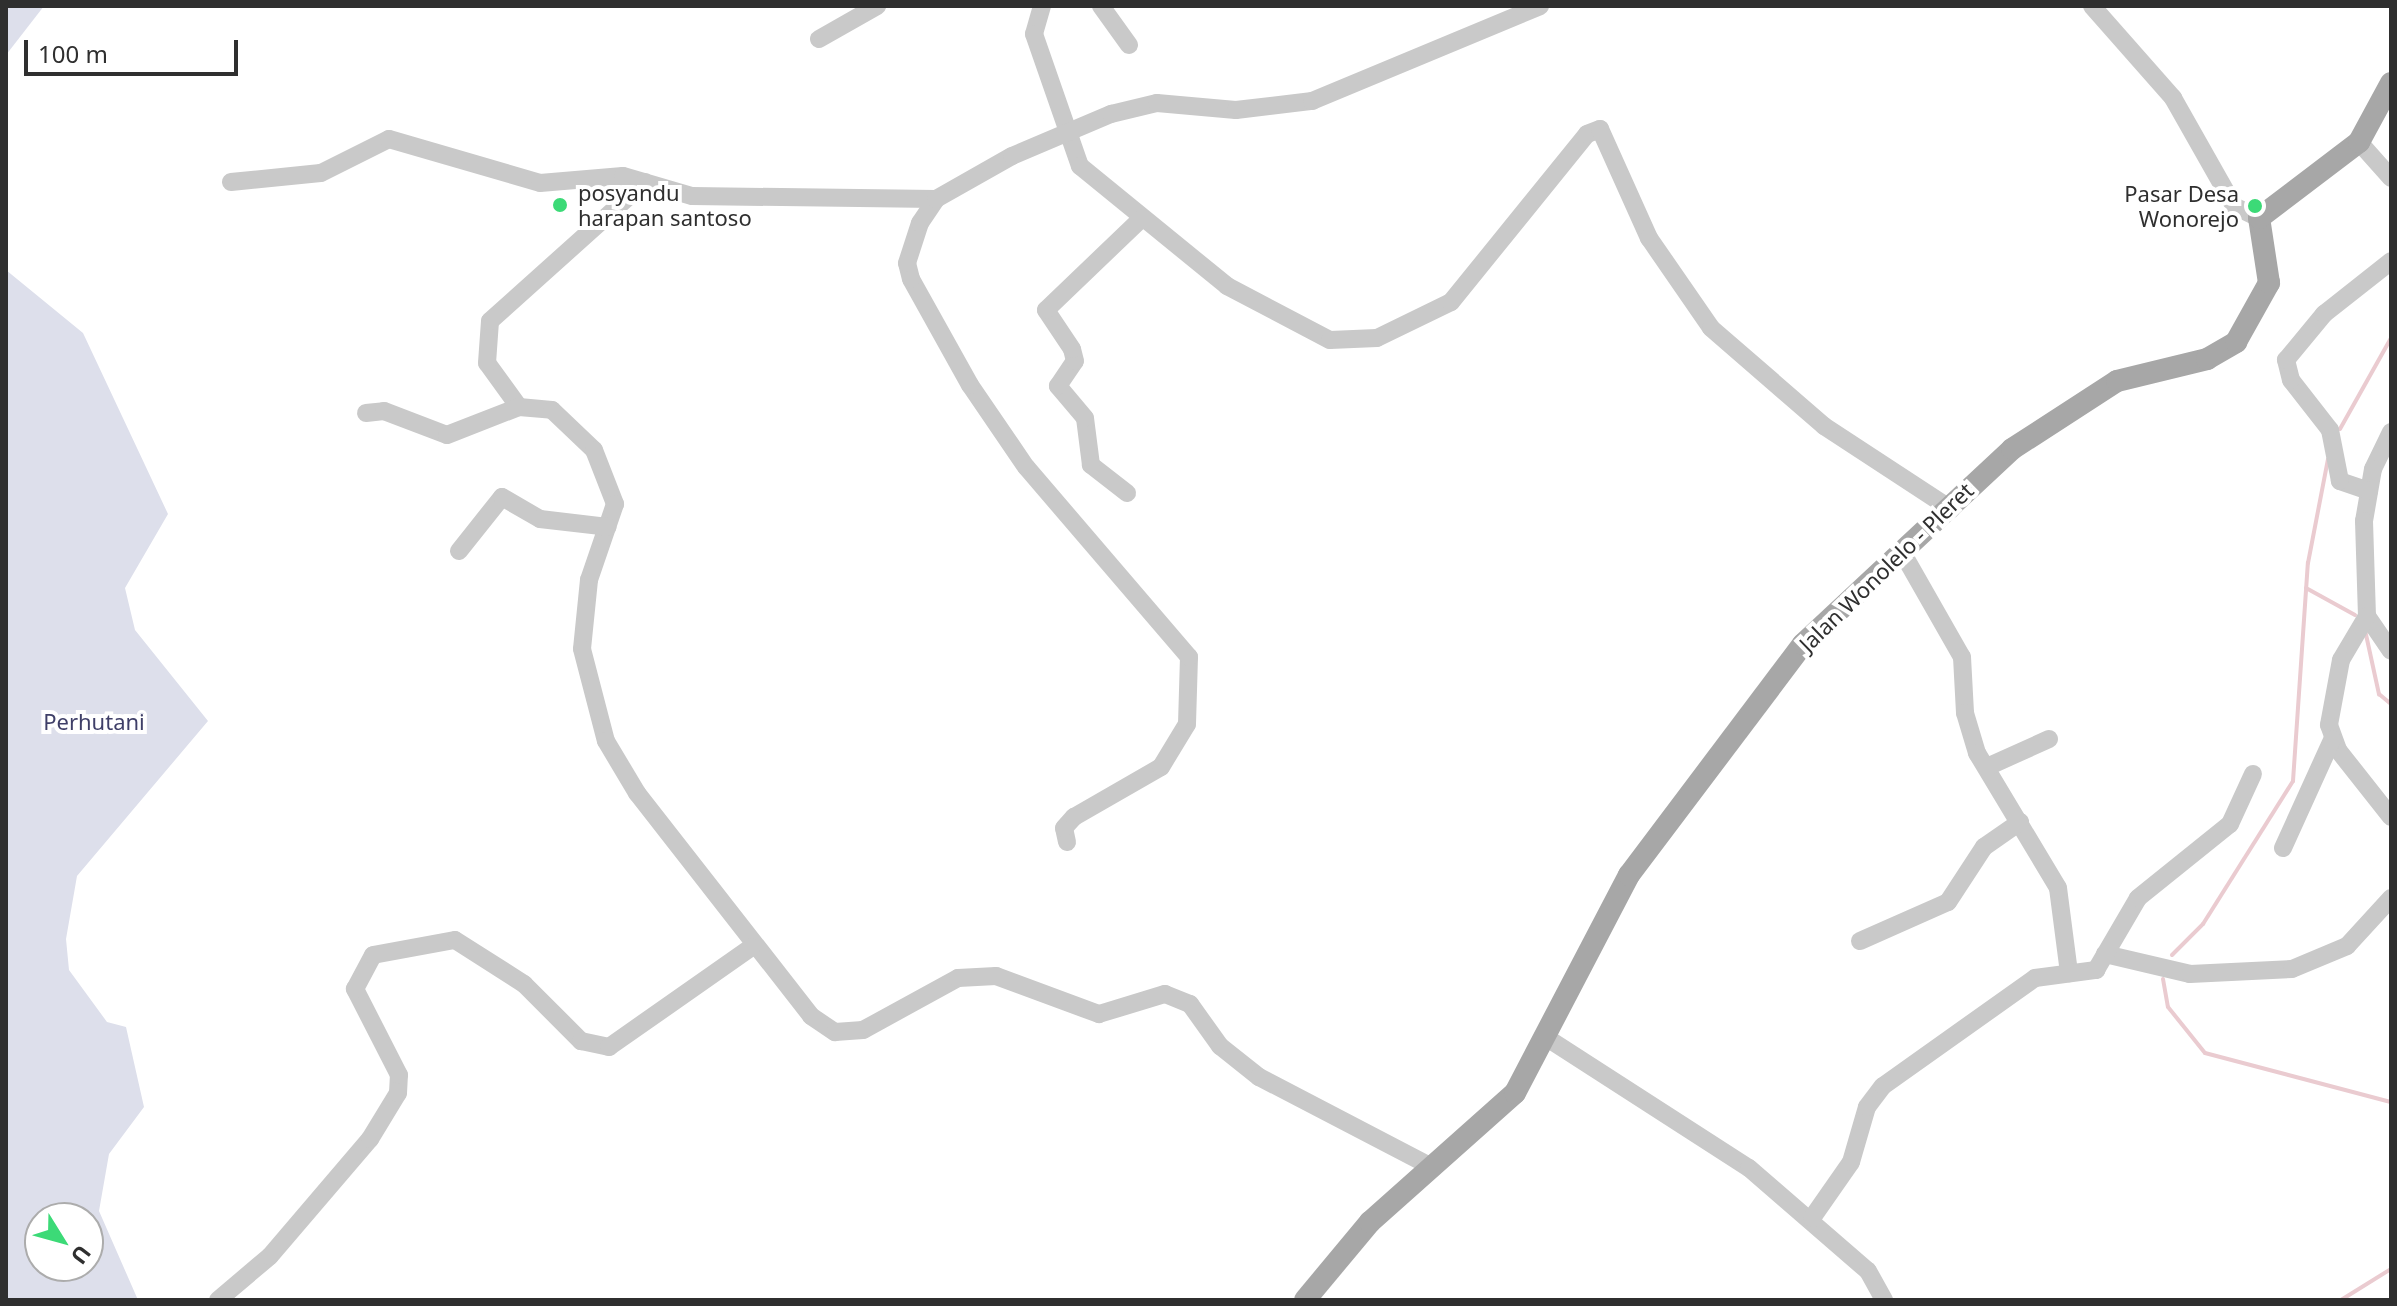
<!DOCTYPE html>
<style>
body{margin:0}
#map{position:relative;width:2397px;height:1306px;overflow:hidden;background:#fff;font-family:"Noto Sans",sans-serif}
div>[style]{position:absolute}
.green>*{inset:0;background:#dddfeb}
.stream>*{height:4px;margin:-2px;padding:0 2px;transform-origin:2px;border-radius:2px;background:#eacbd0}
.minor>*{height:18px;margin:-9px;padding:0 9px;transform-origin:9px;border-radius:9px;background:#c9c9c9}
.major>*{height:22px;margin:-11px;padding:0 11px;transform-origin:11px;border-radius:11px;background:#a7a7a7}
.dots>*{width:22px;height:22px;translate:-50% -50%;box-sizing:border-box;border:4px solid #fff;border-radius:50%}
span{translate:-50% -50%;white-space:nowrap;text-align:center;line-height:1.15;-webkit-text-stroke:8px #fff;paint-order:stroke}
.poi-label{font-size:22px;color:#2f2f2f}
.left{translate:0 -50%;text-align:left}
.right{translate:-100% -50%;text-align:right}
.street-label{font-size:22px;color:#2f2f2f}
.park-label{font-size:22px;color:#3f3f68}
.frame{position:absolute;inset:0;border:8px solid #2f2f2f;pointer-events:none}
.north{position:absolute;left:24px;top:1202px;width:80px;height:80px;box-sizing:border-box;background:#fff;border:2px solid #acacac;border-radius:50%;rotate:127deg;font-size:22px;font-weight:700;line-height:32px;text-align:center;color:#2f2f2f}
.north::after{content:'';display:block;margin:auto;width:28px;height:36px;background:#3cda77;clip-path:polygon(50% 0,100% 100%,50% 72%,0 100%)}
.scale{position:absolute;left:24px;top:40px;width:214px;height:36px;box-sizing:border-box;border:4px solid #2f2f2f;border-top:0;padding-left:10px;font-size:24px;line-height:28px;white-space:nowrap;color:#2f2f2f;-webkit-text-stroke:6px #fff;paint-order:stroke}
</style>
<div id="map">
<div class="green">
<div style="clip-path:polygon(6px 6px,44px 6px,6px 55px)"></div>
<div style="clip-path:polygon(evenodd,6px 270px,83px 333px,168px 514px,125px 588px,135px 630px,208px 721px,77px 876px,66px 939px,69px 970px,107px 1022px,126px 1027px,144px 1107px,109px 1154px,99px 1211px,138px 1300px,6px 1300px,6px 270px,40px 1218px,88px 1218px,88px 1266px,40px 1266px,40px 1218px)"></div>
</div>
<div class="stream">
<div style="left:2340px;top:429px;width:104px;rotate:-60.7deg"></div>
<div style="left:2306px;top:588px;width:56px;rotate:28.9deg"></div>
<div style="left:2365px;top:630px;width:66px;rotate:77.7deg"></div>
<div style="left:2379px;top:694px;width:16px;rotate:40deg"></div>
<div style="left:2172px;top:955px;width:44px;rotate:-45deg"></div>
<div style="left:2203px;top:924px;width:169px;rotate:-57.8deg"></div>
<div style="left:2293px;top:781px;width:219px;rotate:-86.1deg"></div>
<div style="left:2308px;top:563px;width:106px;rotate:-79.1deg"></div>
<div style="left:2163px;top:979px;width:28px;rotate:80deg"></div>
<div style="left:2168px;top:1007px;width:59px;rotate:51.2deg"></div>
<div style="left:2205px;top:1053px;width:192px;rotate:14.8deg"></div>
<div style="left:2341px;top:1300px;width:59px;rotate:-31.8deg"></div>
</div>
<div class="minor">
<div style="left:1042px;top:6px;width:29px;rotate:106deg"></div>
<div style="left:1034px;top:34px;width:140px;rotate:70.8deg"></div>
<div style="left:1080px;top:166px;width:190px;rotate:39.2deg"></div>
<div style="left:1227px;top:286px;width:116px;rotate:27.7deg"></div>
<div style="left:1330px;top:340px;width:47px;rotate:-2.4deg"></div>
<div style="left:1377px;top:338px;width:82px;rotate:-25.9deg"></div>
<div style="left:1451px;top:302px;width:216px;rotate:-51deg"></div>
<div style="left:1587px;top:134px;width:14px;rotate:-21deg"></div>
<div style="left:1600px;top:129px;width:120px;rotate:65.8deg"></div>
<div style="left:1649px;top:238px;width:109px;rotate:55.4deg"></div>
<div style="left:1711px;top:328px;width:150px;rotate:40.9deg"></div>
<div style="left:1824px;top:426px;width:152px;rotate:33.2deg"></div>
<div style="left:1101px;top:6px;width:48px;rotate:54.3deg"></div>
<div style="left:2092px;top:6px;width:123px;rotate:48.6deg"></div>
<div style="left:2173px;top:98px;width:124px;rotate:60.5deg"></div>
<div style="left:2234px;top:206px;width:28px;rotate:26deg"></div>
<div style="left:819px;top:39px;width:67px;rotate:-29.6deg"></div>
<div style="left:2359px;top:142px;width:48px;rotate:48.4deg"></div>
<div style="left:231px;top:182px;width:90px;rotate:-5.7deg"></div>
<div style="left:321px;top:173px;width:76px;rotate:-26.6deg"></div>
<div style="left:389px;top:139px;width:157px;rotate:16.2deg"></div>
<div style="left:540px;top:183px;width:83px;rotate:-4.8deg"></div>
<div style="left:623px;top:176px;width:72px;rotate:16.2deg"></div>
<div style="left:692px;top:196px;width:244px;rotate:0.7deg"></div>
<div style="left:519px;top:407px;width:54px;rotate:-126deg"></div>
<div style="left:487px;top:363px;width:42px;rotate:-85.9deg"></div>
<div style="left:490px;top:321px;width:208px;rotate:-41.9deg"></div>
<div style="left:366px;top:413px;width:18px;rotate:-6deg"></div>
<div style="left:384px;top:411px;width:67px;rotate:20.9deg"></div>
<div style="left:447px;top:435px;width:77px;rotate:-21.3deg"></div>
<div style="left:519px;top:407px;width:33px;rotate:5deg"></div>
<div style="left:552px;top:410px;width:58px;rotate:43.6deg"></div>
<div style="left:594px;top:450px;width:58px;rotate:68.7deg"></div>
<div style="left:615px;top:504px;width:80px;rotate:108.9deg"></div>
<div style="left:589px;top:580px;width:69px;rotate:95.8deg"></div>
<div style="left:582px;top:649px;width:95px;rotate:75.4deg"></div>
<div style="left:606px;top:741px;width:61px;rotate:59.2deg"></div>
<div style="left:637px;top:793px;width:283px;rotate:52deg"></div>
<div style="left:811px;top:1016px;width:29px;rotate:34deg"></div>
<div style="left:835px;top:1032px;width:28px;rotate:-4deg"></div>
<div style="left:863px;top:1030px;width:108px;rotate:-28.7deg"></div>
<div style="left:958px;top:978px;width:38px;rotate:-3deg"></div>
<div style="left:996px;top:976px;width:110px;rotate:20.3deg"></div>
<div style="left:1099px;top:1014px;width:69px;rotate:-16.9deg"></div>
<div style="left:1165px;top:994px;width:27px;rotate:22deg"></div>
<div style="left:1190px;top:1004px;width:52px;rotate:54.5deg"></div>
<div style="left:1220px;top:1046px;width:50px;rotate:38.5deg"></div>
<div style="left:1259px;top:1077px;width:193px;rotate:27.5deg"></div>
<div style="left:2391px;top:432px;width:41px;rotate:115.9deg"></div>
<div style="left:2373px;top:469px;width:53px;rotate:99.8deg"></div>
<div style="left:2364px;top:521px;width:95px;rotate:88.2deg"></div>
<div style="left:2367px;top:616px;width:42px;rotate:55.6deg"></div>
<div style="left:2369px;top:491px;width:31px;rotate:-161deg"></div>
<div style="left:2340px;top:481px;width:52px;rotate:-101.1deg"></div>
<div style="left:2330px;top:430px;width:63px;rotate:-128deg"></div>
<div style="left:2291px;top:380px;width:21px;rotate:-104deg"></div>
<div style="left:2286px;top:360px;width:60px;rotate:-50.4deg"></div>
<div style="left:2324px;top:314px;width:85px;rotate:-38.3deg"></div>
<div style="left:1127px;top:493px;width:46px;rotate:-142.1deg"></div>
<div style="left:1091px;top:465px;width:47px;rotate:-97.3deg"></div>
<div style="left:1085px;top:418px;width:42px;rotate:-130.2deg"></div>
<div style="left:1058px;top:386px;width:30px;rotate:-56deg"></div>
<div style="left:1075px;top:361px;width:12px;rotate:-104deg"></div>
<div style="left:1072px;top:349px;width:47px;rotate:-123.7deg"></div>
<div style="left:1046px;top:310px;width:133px;rotate:-43.8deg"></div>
<div style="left:459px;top:551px;width:69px;rotate:-51.5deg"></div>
<div style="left:502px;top:497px;width:44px;rotate:30.1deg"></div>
<div style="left:540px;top:519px;width:68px;rotate:6.7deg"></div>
<div style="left:1902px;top:552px;width:121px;rotate:60.3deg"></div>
<div style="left:1962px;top:657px;width:56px;rotate:86.9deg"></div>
<div style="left:1965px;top:713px;width:42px;rotate:73.3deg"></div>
<div style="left:1977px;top:753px;width:157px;rotate:59deg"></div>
<div style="left:2058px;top:888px;width:86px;rotate:82.6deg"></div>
<div style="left:2367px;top:616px;width:51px;rotate:120.6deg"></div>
<div style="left:2341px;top:660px;width:66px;rotate:100.5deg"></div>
<div style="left:2329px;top:725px;width:27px;rotate:70deg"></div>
<div style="left:2338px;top:750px;width:85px;rotate:51.7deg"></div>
<div style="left:1987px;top:767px;width:68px;rotate:-24.3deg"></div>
<div style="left:1067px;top:842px;width:14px;rotate:-102deg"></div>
<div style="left:1064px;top:828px;width:15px;rotate:-48deg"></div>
<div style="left:1074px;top:817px;width:100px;rotate:-29.9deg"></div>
<div style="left:1161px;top:767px;width:50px;rotate:-58.8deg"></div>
<div style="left:1187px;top:724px;width:67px;rotate:-88.3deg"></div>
<div style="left:1189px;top:657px;width:250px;rotate:-130.6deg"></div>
<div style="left:1026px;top:467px;width:99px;rotate:-124.3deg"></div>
<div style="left:970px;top:385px;width:121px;rotate:-119.1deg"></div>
<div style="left:911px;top:279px;width:16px;rotate:-104deg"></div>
<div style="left:907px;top:263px;width:42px;rotate:-72deg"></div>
<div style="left:920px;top:223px;width:29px;rotate:-56deg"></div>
<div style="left:936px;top:199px;width:87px;rotate:-29.5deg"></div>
<div style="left:1012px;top:156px;width:108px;rotate:-23deg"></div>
<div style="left:1111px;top:114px;width:47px;rotate:-13.4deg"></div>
<div style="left:1157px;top:103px;width:79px;rotate:5.1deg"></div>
<div style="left:1236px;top:110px;width:77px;rotate:-6.8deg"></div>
<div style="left:1312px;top:101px;width:247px;rotate:-22.6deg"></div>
<div style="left:2283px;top:848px;width:119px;rotate:-65.6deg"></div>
<div style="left:1860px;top:941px;width:96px;rotate:-23.9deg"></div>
<div style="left:1948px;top:902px;width:66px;rotate:-56.8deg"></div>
<div style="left:1984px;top:847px;width:44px;rotate:-34.8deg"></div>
<div style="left:2105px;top:954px;width:87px;rotate:13.2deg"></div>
<div style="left:2190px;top:974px;width:102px;rotate:-2.8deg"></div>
<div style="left:2292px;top:969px;width:60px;rotate:-22.7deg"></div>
<div style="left:2347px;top:946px;width:65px;rotate:-47.5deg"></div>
<div style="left:1547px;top:1038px;width:240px;rotate:32.8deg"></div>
<div style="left:1749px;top:1168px;width:157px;rotate:40.9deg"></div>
<div style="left:1868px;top:1271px;width:33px;rotate:61deg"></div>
<div style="left:1812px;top:1218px;width:68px;rotate:-55.1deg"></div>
<div style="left:1851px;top:1162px;width:57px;rotate:-73.8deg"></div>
<div style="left:1867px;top:1107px;width:26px;rotate:-53deg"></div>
<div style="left:1883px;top:1086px;width:186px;rotate:-35.4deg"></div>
<div style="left:2035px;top:978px;width:62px;rotate:-7.5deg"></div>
<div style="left:2096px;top:970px;width:83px;rotate:-59.7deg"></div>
<div style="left:2138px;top:898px;width:118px;rotate:-38.8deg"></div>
<div style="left:2230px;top:824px;width:55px;rotate:-65.3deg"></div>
<div style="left:218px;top:1300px;width:68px;rotate:-40.2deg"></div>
<div style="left:270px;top:1256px;width:154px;rotate:-49.5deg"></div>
<div style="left:370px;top:1139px;width:54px;rotate:-58.7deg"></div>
<div style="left:398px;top:1093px;width:18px;rotate:-87deg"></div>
<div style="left:399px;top:1075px;width:97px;rotate:-117.1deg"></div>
<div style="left:355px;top:989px;width:38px;rotate:-62deg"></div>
<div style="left:373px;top:955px;width:83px;rotate:-10.4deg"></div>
<div style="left:455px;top:940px;width:82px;rotate:32.5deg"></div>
<div style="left:524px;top:984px;width:81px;rotate:45deg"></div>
<div style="left:581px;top:1041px;width:29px;rotate:12deg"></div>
<div style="left:609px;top:1047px;width:174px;rotate:-35deg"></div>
</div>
<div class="major">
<div style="left:1305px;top:1300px;width:102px;rotate:-50.2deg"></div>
<div style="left:1370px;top:1222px;width:194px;rotate:-41.7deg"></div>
<div style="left:1515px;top:1093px;width:246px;rotate:-62.4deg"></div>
<div style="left:1629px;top:875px;width:289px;rotate:-53deg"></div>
<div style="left:1803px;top:644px;width:286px;rotate:-43deg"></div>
<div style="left:2012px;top:449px;width:125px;rotate:-32.9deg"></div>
<div style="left:2117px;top:381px;width:93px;rotate:-13.7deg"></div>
<div style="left:2207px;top:359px;width:34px;rotate:-30deg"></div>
<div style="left:2236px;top:342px;width:68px;rotate:-60.8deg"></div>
<div style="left:2269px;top:283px;width:66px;rotate:-98.7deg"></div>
<div style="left:2259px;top:218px;width:126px;rotate:-37.2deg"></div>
<div style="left:2359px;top:142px;width:67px;rotate:-61.5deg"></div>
</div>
<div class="dots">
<div style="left:560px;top:205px;background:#3cda77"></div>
<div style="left:2255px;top:206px;background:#3cda77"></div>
</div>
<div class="poi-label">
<span class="left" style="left:578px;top:205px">posyandu<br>harapan santoso</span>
<span class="right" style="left:2239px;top:206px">Pasar Desa<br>Wonorejo</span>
</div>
<div class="street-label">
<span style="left:1886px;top:567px;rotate:-44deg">Jalan Wonolelo - Pleret</span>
</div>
<div class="park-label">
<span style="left:94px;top:722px">Perhutani</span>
</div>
<div class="frame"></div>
<div class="north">U</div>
<div class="scale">100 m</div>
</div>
